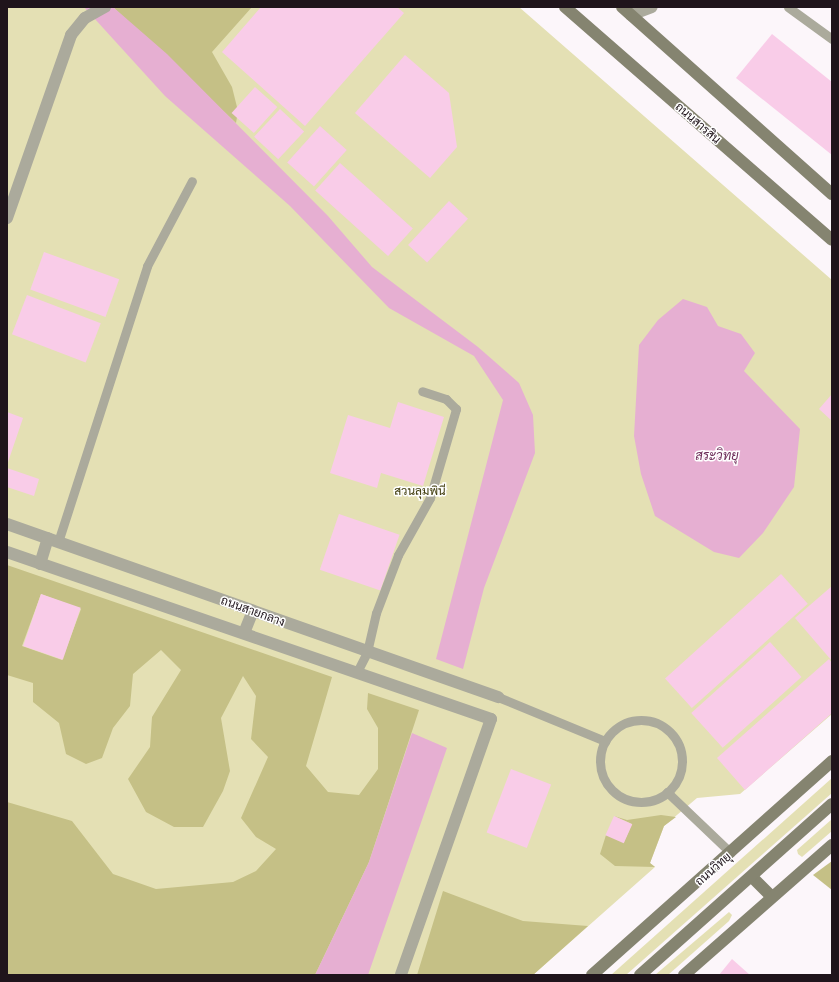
<!DOCTYPE html>
<meta charset="utf-8">
<style>
body{margin:0}
#map{position:relative;width:839px;height:982px;overflow:hidden;background:#fcf6fa;font-family:Commissioner,Sarabun,sans-serif}
div>[style]{position:absolute}
.green>*{inset:0;background:#e4e0b4}
.forest>*{inset:0;background:#c5c086}
.water>*{inset:0;background:#e6afd2}
.building>*{inset:0;background:#f9cce8;transform-origin:0 0}
.lane>*{height:9px;margin:-4.5px;padding:0 4.5px;transform-origin:4.5px;border-radius:4.5px;background:#abaa9c}
.lane>.ring{margin:-4.5px;padding:0;box-sizing:content-box;background:none;border:9px solid #abaa9c;border-radius:50%}
.street>*{height:12px;margin:-6px;padding:0 6px;transform-origin:6px;border-radius:6px;background:#abaa9c}
.secondary>*{height:12px;margin:-6px;padding:0 6px;transform-origin:6px;border-radius:6px;background:#858470}
span{translate:-50% -50%;white-space:nowrap;text-align:center;line-height:1.15;-webkit-text-stroke:3px #fff;paint-order:stroke}
.street-label{font-size:12px;color:#1f141b}
.park-label{font-size:12px;color:#403c0d}
.water-label{font-size:13px;color:#6e2e5a;font-style:italic}
.frame{position:absolute;inset:0;border:8px solid #1f141b;pointer-events:none}
</style>
<div id="map">
<div class="green">
<div style="clip-path:polygon(7px 7px,519px 7px,832px 280px,832px 714px,740px 794px,697px 798px,664px 826px,650px 863px,655px 867px,533px 975px,7px 975px)"></div>
<div style="clip-path:polygon(832px 778px,832px 793px,626px 975px,611px 975px)"></div>
<div style="clip-path:polygon(832px 819px,832px 831px,802px 857px,798px 854px,797px 850px)"></div>
<div style="clip-path:polygon(729px 912px,732px 915px,729px 921px,668px 975px,655px 975px)"></div>
</div>
<div class="forest">
<div style="clip-path:polygon(113px 7px,252px 7px,212px 52px,232px 87px,238px 111px,236px 123px)"></div>
<div style="clip-path:polygon(evenodd,7px 565px,332px 677px,306px 766px,328px 792px,359px 795px,378px 769px,378px 728px,367px 709px,368px 693px,419px 710px,369px 862px,315px 975px,8px 975px,7px 802px,72px 821px,113px 874px,156px 889px,233px 882px,256px 871px,276px 849px,256px 837px,241px 818px,268px 757px,251px 739px,256px 696px,243px 676px,221px 718px,230px 771px,223px 791px,203px 827px,174px 827px,146px 812px,128px 779px,150px 747px,152px 717px,181px 670px,161px 650px,133px 674px,130px 706px,113px 728px,102px 758px,86px 764px,66px 754px,59px 723px,33px 702px,33px 683px,7px 675px,7px 565px,41px 594px,81px 609px,62px 660px,22px 646px,41px 594px)"></div>
<div style="clip-path:polygon(661px 815px,676px 817px,664px 826px,650px 863px,655px 867px,615px 866px,600px 854px,606px 835px,624px 842px,632px 824px,614px 816px,627px 820px)"></div>
<div style="clip-path:polygon(832px 861px,832px 890px,813px 875px)"></div>
<div style="clip-path:polygon(443px 891px,523px 921px,588px 926px,533px 975px,417px 975px)"></div>
</div>
<div class="water">
<div style="clip-path:polygon(84px 7px,113px 7px,167px 54px,328px 216px,372px 267px,478px 347px,519px 383px,533px 415px,535px 453px,484px 588px,463px 669px,436px 659px,503px 400px,474px 356px,389px 308px,290px 206px,165px 96px)"></div>
<div style="clip-path:polygon(683px 299px,707px 307px,718px 326px,741px 334px,755px 353px,744px 371px,800px 429px,794px 487px,763px 533px,739px 558px,714px 552px,655px 516px,641px 474px,634px 436px,639px 345px,658px 320px)"></div>
<div style="clip-path:polygon(412px 733px,447px 748px,368px 975px,315px 975px,369px 862px)"></div>
</div>
<div class="building">
<div style="clip-path:polygon(261px 7px,397px 7px,404px 13px,305px 126px,222px 52px)"></div>
<div style="clip-path:polygon(772px 34px,832px 82px,832px 155px,736px 78px)"></div>
<div style="clip-path:polygon(405px 55px,449px 93px,457px 147px,430px 178px,355px 113px)"></div>
<div style="left:255px;top:87px;width:30px;height:35px;rotate:42deg"></div>
<div style="left:280px;top:109px;width:33px;height:38px;rotate:43deg"></div>
<div style="left:320px;top:126px;width:36px;height:49px;rotate:42deg"></div>
<div style="left:340px;top:163px;width:98px;height:37px;rotate:42deg"></div>
<div style="left:449px;top:201px;width:26px;height:60px;rotate:43deg"></div>
<div style="left:44px;top:252px;width:80px;height:40px;rotate:20deg"></div>
<div style="left:27px;top:295px;width:79px;height:42px;rotate:21deg"></div>
<div style="clip-path:polygon(832px 394px,832px 421px,819px 409px)"></div>
<div style="clip-path:polygon(398px 402px,444px 417px,423px 486px,381px 473px,377px 488px,330px 473px,348px 415px,390px 428px)"></div>
<div style="clip-path:polygon(7px 412px,23px 418px,7px 465px)"></div>
<div style="clip-path:polygon(7px 468px,39px 479px,34px 496px,7px 487px)"></div>
<div style="left:339px;top:514px;width:64px;height:59px;rotate:19deg"></div>
<div style="left:781px;top:574px;width:40px;height:156px;rotate:48deg"></div>
<div style="clip-path:polygon(832px 586px,832px 661px,795px 618px)"></div>
<div style="left:41px;top:594px;width:42px;height:55px;rotate:19deg"></div>
<div style="left:770px;top:642px;width:47px;height:106px;rotate:48deg"></div>
<div style="clip-path:polygon(829px 659px,832px 663px,832px 713px,745px 790px,717px 758px)"></div>
<div style="left:511px;top:769px;width:43px;height:68px;rotate:21deg"></div>
<div style="left:614px;top:816px;width:20px;height:21px;rotate:24deg"></div>
<div style="clip-path:polygon(732px 959px,750px 975px,719px 975px)"></div>
</div>
<div class="lane">
<div style="left:788px;top:7px;width:54px;rotate:36deg"></div>
<div style="left:58px;top:542px;width:290px;rotate:-72.1deg"></div>
<div style="left:147px;top:266px;width:96px;rotate:-62.1deg"></div>
<div style="left:357px;top:672px;width:22px;rotate:-63deg"></div>
<div style="left:367px;top:652px;width:40px;rotate:-77deg"></div>
<div style="left:376px;top:613px;width:62px;rotate:-69.2deg"></div>
<div style="left:398px;top:555px;width:65px;rotate:-60.7deg"></div>
<div style="left:430px;top:498px;width:93px;rotate:-73.7deg"></div>
<div style="left:456px;top:409px;width:14px;rotate:-135deg"></div>
<div style="left:446px;top:399px;width:25px;rotate:-162deg"></div>
<div style="left:498px;top:697px;width:116px;rotate:22.4deg"></div>
<div class="ring" style="left:600px;top:720px;width:73px;height:73px"></div>
<div style="left:667px;top:792px;width:88px;rotate:43.6deg"></div>
</div>
<div class="street">
<div style="left:631px;top:15px;width:22px;rotate:-21deg"></div>
<div style="left:7px;top:218px;width:194px;rotate:-70.7deg"></div>
<div style="left:71px;top:35px;width:22px;rotate:-51deg"></div>
<div style="left:85px;top:18px;width:23px;rotate:-29deg"></div>
<div style="left:7px;top:524px;width:521px;rotate:19.41deg"></div>
<div style="left:7px;top:552px;width:512px;rotate:19.04deg"></div>
<div style="left:491px;top:719px;width:271px;rotate:109.4deg"></div>
<div style="left:40px;top:564px;width:27px;rotate:-73deg"></div>
<div style="left:244px;top:633px;width:24px;rotate:-68deg"></div>
</div>
<div class="secondary">
<div style="left:565px;top:7px;width:354px;rotate:41.1deg"></div>
<div style="left:622px;top:7px;width:281px;rotate:41.7deg"></div>
<div style="left:752px;top:877px;width:28px;rotate:45deg"></div>
<div style="left:592px;top:975px;width:322px;rotate:-41.7deg"></div>
<div style="left:640px;top:975px;width:257px;rotate:-41.7deg"></div>
<div style="left:684px;top:975px;width:197px;rotate:-41.3deg"></div>
</div>
<div class="street-label">
<span style="left:698px;top:123px;rotate:41deg">ถนนสารสิน</span>
<span style="left:253px;top:611px;rotate:20deg">ถนนสายกลาง</span>
<span style="left:713px;top:869px;rotate:-41deg">ถนนวิทยุ</span>
</div>
<div class="park-label">
<span style="left:420px;top:491px">สวนลุมพินี</span>
</div>
<div class="water-label">
<span style="left:717px;top:455px">สระวิทยุ</span>
</div>
<div class="frame"></div>
</div>
